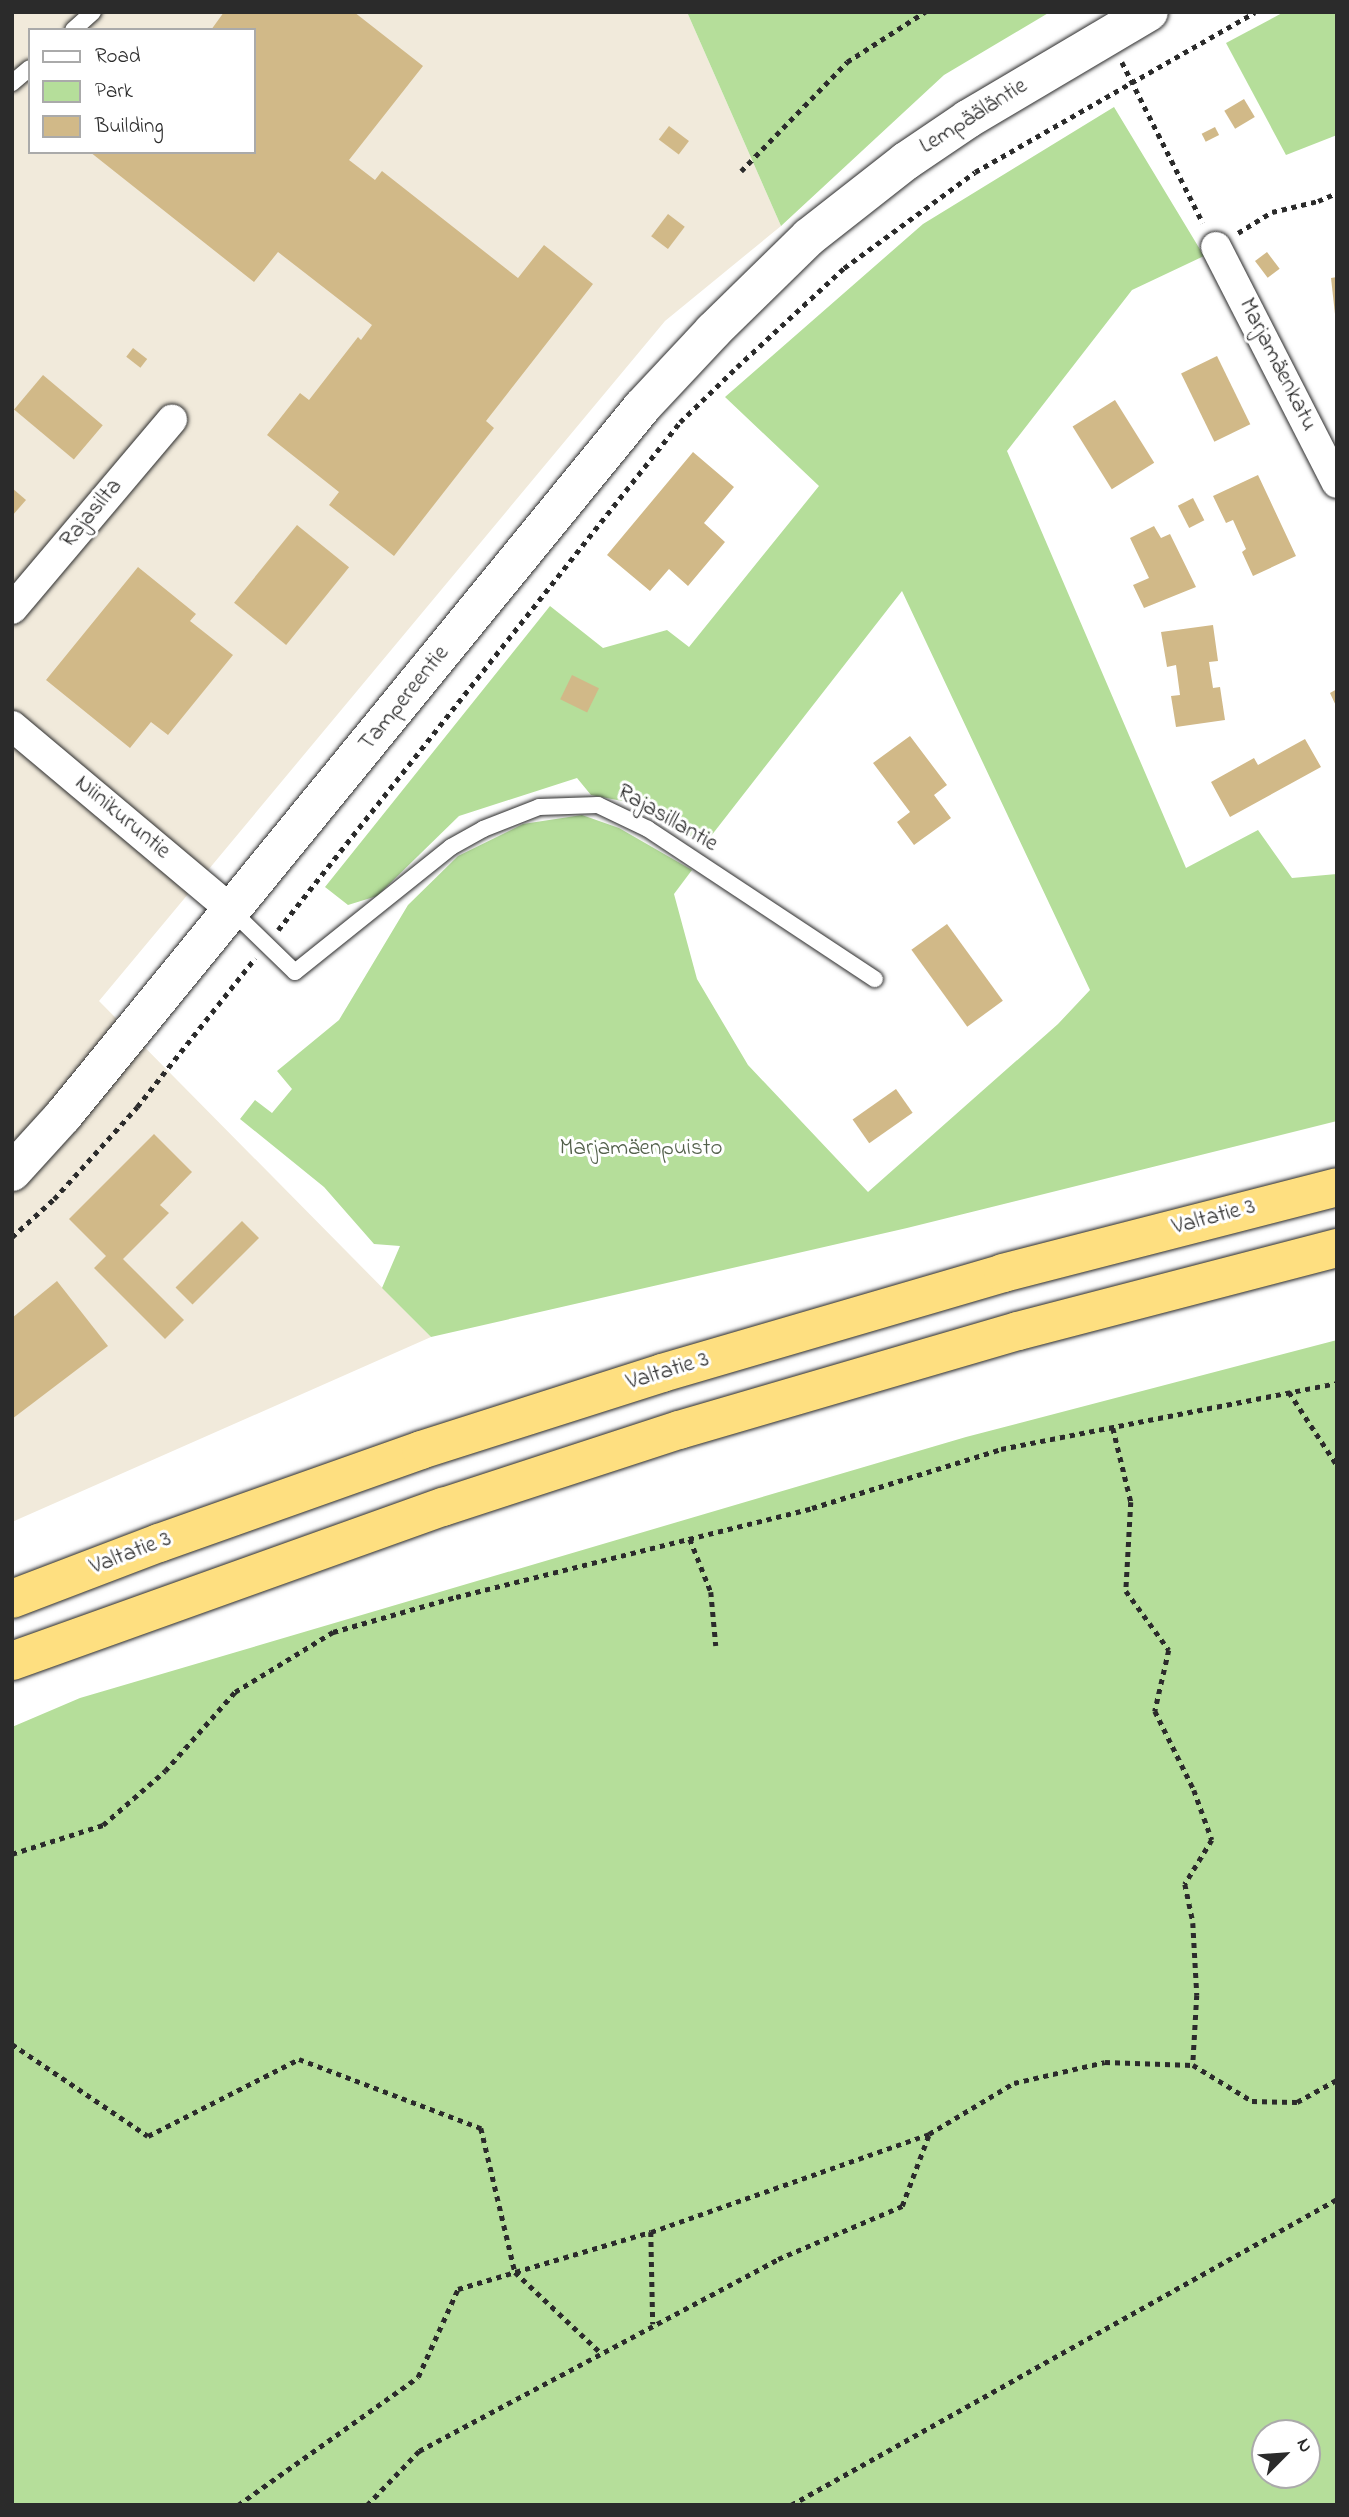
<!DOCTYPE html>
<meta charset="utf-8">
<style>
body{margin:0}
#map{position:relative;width:1349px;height:2517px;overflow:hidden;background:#fff;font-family:"Indie Flower",sans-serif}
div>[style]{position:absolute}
.built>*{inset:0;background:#f1eadb}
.green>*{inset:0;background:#b5de9a}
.building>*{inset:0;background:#d1b988;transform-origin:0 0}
.path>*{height:4.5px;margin-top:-2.25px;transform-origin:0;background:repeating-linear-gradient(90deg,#2b2b2b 0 5px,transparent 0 10px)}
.roads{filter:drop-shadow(0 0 2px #2b2b2b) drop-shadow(0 0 2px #2b2b2b)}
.service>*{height:16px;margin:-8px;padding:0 8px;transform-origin:8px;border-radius:8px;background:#fff}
.minor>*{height:30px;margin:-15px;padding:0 15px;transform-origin:15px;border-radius:15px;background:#fff}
.secondary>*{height:38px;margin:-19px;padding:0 19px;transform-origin:19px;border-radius:19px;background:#fff}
.motorway>*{height:38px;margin:-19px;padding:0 19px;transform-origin:19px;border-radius:19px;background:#fedf80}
span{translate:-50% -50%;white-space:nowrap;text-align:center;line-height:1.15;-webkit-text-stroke:6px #fff;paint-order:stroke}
.street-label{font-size:23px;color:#2b2b2b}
.park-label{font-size:23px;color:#54614c}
.frame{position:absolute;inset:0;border:14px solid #2b2b2b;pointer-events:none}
.legend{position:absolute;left:28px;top:28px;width:228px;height:126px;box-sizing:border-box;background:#fff;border:2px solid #aaa;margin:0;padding:9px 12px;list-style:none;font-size:21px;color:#2b2b2b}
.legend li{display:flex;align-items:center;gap:14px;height:35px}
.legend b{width:35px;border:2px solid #aaa}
.north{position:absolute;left:1251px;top:2419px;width:70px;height:70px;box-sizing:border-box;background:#fff;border:2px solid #aaa;border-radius:50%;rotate:65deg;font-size:19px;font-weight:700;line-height:28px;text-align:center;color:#2b2b2b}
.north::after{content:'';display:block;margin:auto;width:24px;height:32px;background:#2b2b2b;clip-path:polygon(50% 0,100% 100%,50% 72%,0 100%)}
</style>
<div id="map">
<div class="built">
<div style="clip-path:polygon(evenodd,12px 12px,687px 12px,781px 226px,665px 321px,99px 1001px,431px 1337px,12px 1522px,12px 12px,30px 30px,254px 30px,254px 152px,30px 152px,30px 30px)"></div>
</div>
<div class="green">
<div style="clip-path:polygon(687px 12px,1050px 12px,944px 75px,781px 226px)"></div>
<div style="clip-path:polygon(1284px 12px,1337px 12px,1337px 135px,1286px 155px,1226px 43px)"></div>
<div style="clip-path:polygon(1114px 107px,1204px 256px,1132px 290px,1007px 451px,1186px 868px,1258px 830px,1292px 878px,1337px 874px,1337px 1121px,907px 1228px,431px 1337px,382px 1288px,400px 1246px,374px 1244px,324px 1187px,240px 1119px,255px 1100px,272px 1113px,292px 1089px,277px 1071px,339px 1020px,408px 905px,458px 856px,523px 824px,582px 815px,619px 828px,692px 870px,674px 894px,697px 979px,748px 1065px,868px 1192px,1058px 1024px,1090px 990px,902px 591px,704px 845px,643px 805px,591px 795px,577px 778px,459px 816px,377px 896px,348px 905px,325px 887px,550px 606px,603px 648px,667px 630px,689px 647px,819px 486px,725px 397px,923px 224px)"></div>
<div style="clip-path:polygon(evenodd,1337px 1340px,1337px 2505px,12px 2505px,12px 1727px,80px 1698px,966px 1437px,1337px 1340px,1265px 2433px,1307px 2433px,1307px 2475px,1265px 2475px,1265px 2433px)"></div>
</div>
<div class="building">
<div style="clip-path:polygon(224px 12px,354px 12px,423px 66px,349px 160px,375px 180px,382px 171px,518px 278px,544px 245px,593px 284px,486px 421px,494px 428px,394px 556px,329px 505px,339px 492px,267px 435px,300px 393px,309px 400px,358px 337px,361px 340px,372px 325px,278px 252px,254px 282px,90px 152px,254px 152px,254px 30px,211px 30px)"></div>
<div style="left:1244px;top:99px;width:21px;height:23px;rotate:59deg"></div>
<div style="left:669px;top:126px;width:25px;height:17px;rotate:37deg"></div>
<div style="left:1215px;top:127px;width:9px;height:15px;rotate:63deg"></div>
<div style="left:668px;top:214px;width:21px;height:28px;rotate:37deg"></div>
<div style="left:1267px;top:252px;width:21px;height:15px;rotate:53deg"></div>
<div style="clip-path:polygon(1337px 277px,1337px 314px,1335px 314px,1331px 278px)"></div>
<div style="left:133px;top:348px;width:18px;height:11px;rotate:38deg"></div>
<div style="left:1217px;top:356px;width:76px;height:40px;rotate:64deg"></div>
<div style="left:43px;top:375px;width:78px;height:45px;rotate:40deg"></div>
<div style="left:1115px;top:400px;width:74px;height:50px;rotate:58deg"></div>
<div style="clip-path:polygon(693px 452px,734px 487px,704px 523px,725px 542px,688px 586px,669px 569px,650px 591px,607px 555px)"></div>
<div style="clip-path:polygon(1258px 475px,1296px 556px,1253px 576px,1242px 552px,1246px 549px,1233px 520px,1226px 523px,1213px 496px)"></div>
<div style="clip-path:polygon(12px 488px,26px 500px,12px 516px)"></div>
<div style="left:1193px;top:498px;width:25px;height:17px;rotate:63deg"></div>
<div style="left:297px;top:525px;width:67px;height:100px;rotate:39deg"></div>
<div style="clip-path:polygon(1154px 526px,1161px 538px,1170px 534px,1196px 587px,1144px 608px,1133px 585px,1149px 578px,1130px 538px)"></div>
<div style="clip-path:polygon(138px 567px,196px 614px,190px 621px,233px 655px,168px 735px,151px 722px,130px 748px,46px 680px)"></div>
<div style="clip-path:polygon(1213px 625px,1218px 661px,1209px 662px,1213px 688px,1220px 687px,1225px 720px,1176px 727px,1171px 696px,1180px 695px,1176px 665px,1167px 667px,1161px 632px)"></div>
<div style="left:572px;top:675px;width:30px;height:27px;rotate:26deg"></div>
<div style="clip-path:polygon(1337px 689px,1337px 708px,1330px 693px)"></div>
<div style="clip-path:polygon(910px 736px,947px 785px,934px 795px,951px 818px,914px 845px,897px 822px,910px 812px,873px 763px)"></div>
<div style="clip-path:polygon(1305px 739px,1321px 767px,1230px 817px,1211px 782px,1254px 758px,1258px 765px)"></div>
<div style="left:947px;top:924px;width:95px;height:44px;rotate:54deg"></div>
<div style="left:896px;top:1089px;width:29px;height:53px;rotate:55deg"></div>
<div style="clip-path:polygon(154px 1134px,192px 1172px,160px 1205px,169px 1213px,123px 1259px,184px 1320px,165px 1339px,94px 1268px,106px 1256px,69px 1219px)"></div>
<div style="left:242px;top:1221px;width:24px;height:94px;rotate:45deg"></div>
<div style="clip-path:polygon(57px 1281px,108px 1346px,12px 1419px,12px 1318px)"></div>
</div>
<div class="path">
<div style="left:1122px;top:62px;width:180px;rotate:63.3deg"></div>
<div style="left:741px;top:171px;width:152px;rotate:-45.8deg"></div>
<div style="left:847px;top:62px;width:93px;rotate:-32.7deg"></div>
<div style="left:1238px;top:233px;width:40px;rotate:-32deg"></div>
<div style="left:1272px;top:212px;width:47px;rotate:-13.4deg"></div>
<div style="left:1318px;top:201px;width:21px;rotate:-23deg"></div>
<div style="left:278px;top:930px;width:648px;rotate:-51.64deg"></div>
<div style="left:680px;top:422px;width:79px;rotate:-44deg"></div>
<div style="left:737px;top:367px;width:146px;rotate:-42.8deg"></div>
<div style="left:844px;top:268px;width:162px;rotate:-36.2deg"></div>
<div style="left:975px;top:172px;width:322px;rotate:-29.7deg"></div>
<div style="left:12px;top:1237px;width:57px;rotate:-42.1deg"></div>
<div style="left:54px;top:1199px;width:124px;rotate:-47.9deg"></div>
<div style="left:137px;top:1107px;width:190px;rotate:-51.6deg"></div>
<div style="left:1289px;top:1392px;width:87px;rotate:56.7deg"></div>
<div style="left:1113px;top:1428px;width:76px;rotate:76.3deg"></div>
<div style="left:1131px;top:1502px;width:89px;rotate:93.2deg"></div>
<div style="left:1126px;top:1591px;width:73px;rotate:53.9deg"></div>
<div style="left:1169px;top:1650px;width:63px;rotate:102.9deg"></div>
<div style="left:1155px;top:1711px;width:88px;rotate:63.7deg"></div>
<div style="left:1194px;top:1790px;width:53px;rotate:70.2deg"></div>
<div style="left:1212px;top:1840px;width:52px;rotate:121.5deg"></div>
<div style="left:1185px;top:1884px;width:40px;rotate:78deg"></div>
<div style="left:1193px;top:1923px;width:72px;rotate:86.8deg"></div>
<div style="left:1197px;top:1995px;width:70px;rotate:93.3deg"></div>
<div style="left:690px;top:1539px;width:57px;rotate:68.4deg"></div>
<div style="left:711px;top:1592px;width:54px;rotate:84.7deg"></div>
<div style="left:12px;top:1854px;width:96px;rotate:-17.7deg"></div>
<div style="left:103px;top:1825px;width:82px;rotate:-41.1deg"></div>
<div style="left:165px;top:1771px;width:106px;rotate:-48.5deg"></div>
<div style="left:235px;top:1692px;width:115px;rotate:-31.5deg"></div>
<div style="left:333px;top:1632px;width:128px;rotate:-15.9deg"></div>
<div style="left:456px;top:1597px;width:367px;rotate:-14deg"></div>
<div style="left:812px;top:1508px;width:198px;rotate:-17.3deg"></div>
<div style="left:1001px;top:1449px;width:342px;rotate:-11.1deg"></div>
<div style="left:12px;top:2044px;width:164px;rotate:34.1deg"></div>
<div style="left:148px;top:2136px;width:169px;rotate:-27deg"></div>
<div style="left:299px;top:2059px;width:195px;rotate:20.8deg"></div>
<div style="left:481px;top:2128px;width:148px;rotate:76.7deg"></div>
<div style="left:515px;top:2272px;width:117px;rotate:43.3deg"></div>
<div style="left:651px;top:2232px;width:92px;rotate:88.8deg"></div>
<div style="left:238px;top:2505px;width:221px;rotate:-35.4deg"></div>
<div style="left:418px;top:2377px;width:97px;rotate:-65.6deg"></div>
<div style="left:458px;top:2289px;width:201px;rotate:-16.5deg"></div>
<div style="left:651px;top:2232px;width:295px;rotate:-19.4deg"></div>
<div style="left:367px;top:2505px;width:75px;rotate:-46.1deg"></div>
<div style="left:419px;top:2451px;width:407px;rotate:-28.1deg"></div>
<div style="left:778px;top:2259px;width:135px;rotate:-23.1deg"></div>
<div style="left:902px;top:2206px;width:77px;rotate:-69.4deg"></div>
<div style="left:929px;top:2134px;width:99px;rotate:-31deg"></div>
<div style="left:1014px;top:2083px;width:93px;rotate:-13deg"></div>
<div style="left:1105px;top:2062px;width:88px;rotate:2deg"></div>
<div style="left:1193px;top:2065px;width:69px;rotate:31.4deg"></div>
<div style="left:1252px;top:2101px;width:45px;rotate:1.3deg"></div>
<div style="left:1297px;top:2102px;width:46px;rotate:-28.8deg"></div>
<div style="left:791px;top:2505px;width:626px;rotate:-29.27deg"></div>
</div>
<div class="roads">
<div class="service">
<div style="left:73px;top:30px;width:27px;rotate:-42deg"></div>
<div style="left:12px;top:83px;width:23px;rotate:-40deg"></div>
<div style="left:231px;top:910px;width:89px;rotate:44.1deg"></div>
<div style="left:295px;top:972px;width:200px;rotate:-38.7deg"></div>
<div style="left:451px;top:847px;width:37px;rotate:-29deg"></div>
<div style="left:483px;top:829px;width:60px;rotate:-21.4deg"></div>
<div style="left:539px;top:807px;width:59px;rotate:-1.9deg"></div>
<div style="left:598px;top:805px;width:55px;rotate:25.6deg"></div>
<div style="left:648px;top:829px;width:272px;rotate:33.5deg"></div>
</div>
<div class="minor">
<div style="left:1216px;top:247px;width:265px;rotate:62.9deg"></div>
<div style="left:12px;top:609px;width:248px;rotate:-49.8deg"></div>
<div style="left:12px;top:726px;width:286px;rotate:40deg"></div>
</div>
<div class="secondary">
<div style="left:12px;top:1172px;width:76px;rotate:-47.7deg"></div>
<div style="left:63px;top:1116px;width:915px;rotate:-50.76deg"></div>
<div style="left:642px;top:407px;width:104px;rotate:-46.9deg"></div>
<div style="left:713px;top:331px;width:134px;rotate:-44.4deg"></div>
<div style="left:809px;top:237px;width:123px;rotate:-38.1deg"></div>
<div style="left:906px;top:161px;width:75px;rotate:-34.1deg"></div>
<div style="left:968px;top:119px;width:210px;rotate:-30.6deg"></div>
</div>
<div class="motorway">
<div style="left:12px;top:1599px;width:157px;rotate:-20.9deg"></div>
<div style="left:159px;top:1543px;width:278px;rotate:-19.5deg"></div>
<div style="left:421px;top:1450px;width:253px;rotate:-17.7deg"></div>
<div style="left:662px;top:1373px;width:355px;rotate:-16.3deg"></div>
<div style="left:1003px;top:1273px;width:345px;rotate:-14.4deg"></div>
<div style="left:12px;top:1661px;width:458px;rotate:-19.7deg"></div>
<div style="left:443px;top:1507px;width:248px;rotate:-18.1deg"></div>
<div style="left:679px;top:1430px;width:353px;rotate:-16.3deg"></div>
<div style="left:1018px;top:1331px;width:330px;rotate:-14.6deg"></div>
</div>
</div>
<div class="street-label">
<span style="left:974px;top:117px;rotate:-32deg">Lempääläntie</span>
<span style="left:1277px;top:365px;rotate:63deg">Marjamäenkatu</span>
<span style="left:92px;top:514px;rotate:-50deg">Rajasilta</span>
<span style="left:405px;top:699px;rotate:-51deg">Tampereentie</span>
<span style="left:122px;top:818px;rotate:40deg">Niinikuruntie</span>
<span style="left:667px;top:819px;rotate:30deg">Rajasillantie</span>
<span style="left:1214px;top:1218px;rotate:-15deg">Valtatie 3</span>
<span style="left:668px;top:1372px;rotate:-17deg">Valtatie 3</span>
<span style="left:131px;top:1554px;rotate:-21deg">Valtatie 3</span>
</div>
<div class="park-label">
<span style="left:641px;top:1149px">Marjamäenpuisto</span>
</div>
<div class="frame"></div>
<ul class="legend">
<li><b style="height:9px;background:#fff"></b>Road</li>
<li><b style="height:19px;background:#b5de9a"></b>Park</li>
<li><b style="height:19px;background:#d1b988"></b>Building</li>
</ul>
<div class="north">N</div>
</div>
